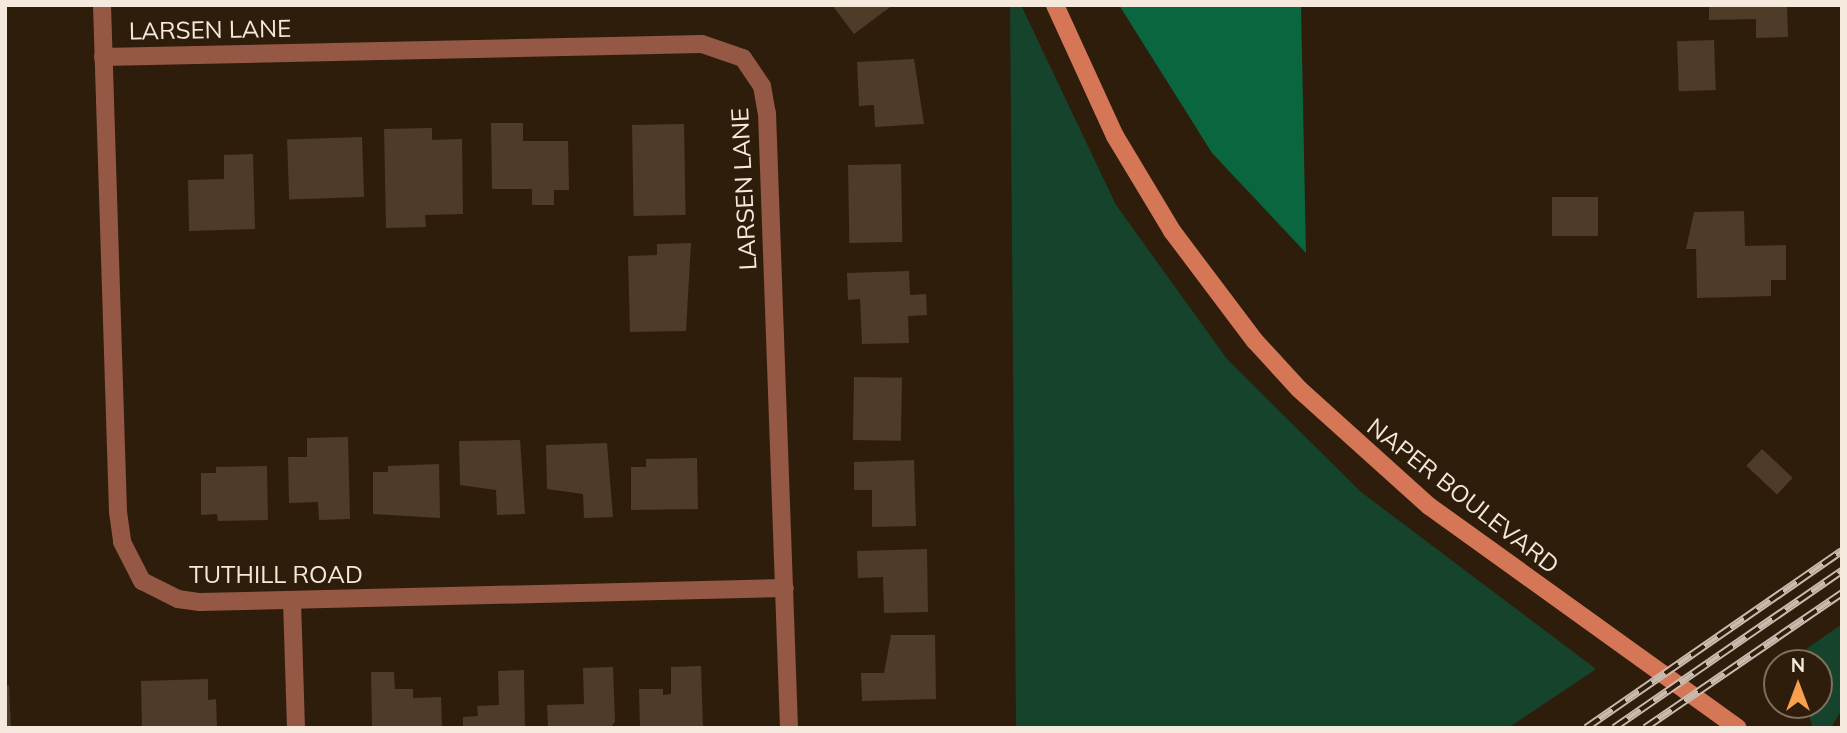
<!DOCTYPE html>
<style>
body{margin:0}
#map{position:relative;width:1847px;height:733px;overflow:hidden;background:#2e1d0a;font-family:Mulish,sans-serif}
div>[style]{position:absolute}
.green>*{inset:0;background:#15432c}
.forest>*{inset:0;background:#0a663e}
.building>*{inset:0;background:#4e3c28;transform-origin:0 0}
.minor>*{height:18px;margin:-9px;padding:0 9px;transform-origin:9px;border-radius:9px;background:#945845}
.secondary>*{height:18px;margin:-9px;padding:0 9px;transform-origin:9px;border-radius:9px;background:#d57657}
.rail>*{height:8px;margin-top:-4px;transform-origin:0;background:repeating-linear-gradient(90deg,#2e1d0a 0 16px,#c9bbae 0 32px);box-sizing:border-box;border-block:2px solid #c9bbae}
span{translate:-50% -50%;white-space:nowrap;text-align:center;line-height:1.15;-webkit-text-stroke:5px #2e1d0a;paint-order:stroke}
.street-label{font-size:24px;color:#f5e9dd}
.frame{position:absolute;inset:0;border:7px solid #f5e9dd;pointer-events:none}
.north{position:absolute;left:1763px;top:649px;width:70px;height:70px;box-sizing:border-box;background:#2e1d0a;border:2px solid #7e6f5e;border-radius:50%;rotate:0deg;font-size:19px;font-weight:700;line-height:28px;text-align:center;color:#f5e9dd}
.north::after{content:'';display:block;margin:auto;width:24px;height:32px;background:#f99f4d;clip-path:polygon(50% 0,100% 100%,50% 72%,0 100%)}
</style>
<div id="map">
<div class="green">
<div style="clip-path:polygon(1010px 5px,1021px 5px,1116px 205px,1227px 359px,1361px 492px,1596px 669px,1508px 728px,1016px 728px)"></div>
<div style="clip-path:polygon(1842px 624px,1842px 709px,1831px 728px,1813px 728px,1805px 705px,1819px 705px,1819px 663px,1789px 661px)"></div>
</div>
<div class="forest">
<div style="clip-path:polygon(1119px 5px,1301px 5px,1306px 253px,1212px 153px)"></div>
</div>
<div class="building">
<div style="clip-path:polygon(832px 5px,893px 5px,854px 34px)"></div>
<div style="clip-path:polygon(1709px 5px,1787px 5px,1788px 37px,1756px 38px,1756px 19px,1709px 20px)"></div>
<div style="left:1714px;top:40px;width:50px;height:37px;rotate:88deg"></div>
<div style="clip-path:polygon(914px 59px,924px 124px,875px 127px,874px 105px,859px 106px,857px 62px)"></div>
<div style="clip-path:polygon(491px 123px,523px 123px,523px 141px,568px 141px,569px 190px,554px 190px,554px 205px,532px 205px,532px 189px,492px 189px)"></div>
<div style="left:684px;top:124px;width:91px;height:52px;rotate:89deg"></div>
<div style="clip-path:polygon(432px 128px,432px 140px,462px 139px,463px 214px,425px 215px,426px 227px,386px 228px,384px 129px)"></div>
<div style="left:362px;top:137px;width:60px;height:75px;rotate:88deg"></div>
<div style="clip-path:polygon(253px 154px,255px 229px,189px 231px,188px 180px,224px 179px,224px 155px)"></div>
<div style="left:901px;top:164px;width:78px;height:53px;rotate:89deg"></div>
<div style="left:1598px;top:197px;width:39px;height:46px;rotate:90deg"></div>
<div style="clip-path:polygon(1744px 211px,1745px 246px,1786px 245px,1786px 280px,1771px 280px,1771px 296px,1697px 298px,1696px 249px,1686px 249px,1694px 212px)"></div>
<div style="clip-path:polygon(691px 243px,686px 331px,630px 332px,628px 256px,657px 255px,657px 244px)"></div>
<div style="clip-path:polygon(909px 271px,910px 295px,926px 294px,927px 315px,908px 316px,909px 343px,862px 344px,860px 299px,848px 300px,847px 273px)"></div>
<div style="left:854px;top:377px;width:48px;height:63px;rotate:1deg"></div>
<div style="clip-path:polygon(348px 437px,350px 519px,319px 520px,318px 502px,289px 503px,288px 457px,307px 457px,307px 438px)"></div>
<div style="clip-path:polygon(520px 440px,525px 514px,497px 515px,496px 490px,460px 485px,459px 441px)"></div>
<div style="clip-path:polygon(607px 443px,613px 517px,584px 518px,583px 494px,547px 489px,546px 445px)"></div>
<div style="left:1762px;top:449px;width:42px;height:23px;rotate:43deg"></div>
<div style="clip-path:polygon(697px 458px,698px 509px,631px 510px,631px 467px,646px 467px,646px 459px)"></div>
<div style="clip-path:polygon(914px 460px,916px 526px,872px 527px,872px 490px,854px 490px,854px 462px)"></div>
<div style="clip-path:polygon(439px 464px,440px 518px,373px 514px,373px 472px,388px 472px,388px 466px)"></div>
<div style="clip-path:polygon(267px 466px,268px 520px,218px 521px,217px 514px,201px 515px,201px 473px,216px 473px,216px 467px)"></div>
<div style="clip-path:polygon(927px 549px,928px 612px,884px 613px,883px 577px,858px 578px,857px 551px)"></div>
<div style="clip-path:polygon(891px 635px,935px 635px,936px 699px,862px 701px,861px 673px,884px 673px)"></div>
<div style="clip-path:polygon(701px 666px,703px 728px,640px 728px,639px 689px,663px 689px,663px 695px,671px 694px,671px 667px)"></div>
<div style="clip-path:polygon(613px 667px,615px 722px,610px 728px,548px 728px,547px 705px,584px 704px,583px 668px)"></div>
<div style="clip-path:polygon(524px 670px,525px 728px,463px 728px,463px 717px,478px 716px,477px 706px,499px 705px,498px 671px)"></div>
<div style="clip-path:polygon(371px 672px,394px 672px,395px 689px,413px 689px,413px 698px,441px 697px,442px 728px,372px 728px)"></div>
<div style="clip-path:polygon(208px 679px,208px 700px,216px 699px,217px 728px,142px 728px,141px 681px)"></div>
<div style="clip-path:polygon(9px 685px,11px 728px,5px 728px,5px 686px)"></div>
</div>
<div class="minor">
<div style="left:102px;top:5px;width:507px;rotate:88.19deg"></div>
<div style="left:118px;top:512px;width:30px;rotate:82deg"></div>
<div style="left:122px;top:542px;width:44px;rotate:62.9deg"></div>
<div style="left:142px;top:581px;width:40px;rotate:26.6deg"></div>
<div style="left:178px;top:599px;width:22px;rotate:8deg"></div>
<div style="left:200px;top:602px;width:585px;rotate:-1.37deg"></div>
<div style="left:103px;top:57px;width:599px;rotate:-1.24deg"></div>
<div style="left:702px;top:44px;width:43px;rotate:18.9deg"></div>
<div style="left:743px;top:58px;width:34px;rotate:56deg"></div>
<div style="left:762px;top:86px;width:27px;rotate:80deg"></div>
<div style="left:767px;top:113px;width:615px;rotate:87.95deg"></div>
<div style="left:292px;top:601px;width:127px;rotate:88.2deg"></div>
</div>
<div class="secondary">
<div style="left:1055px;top:5px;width:144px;rotate:65.4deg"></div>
<div style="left:1115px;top:136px;width:111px;rotate:59deg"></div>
<div style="left:1172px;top:231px;width:138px;rotate:53deg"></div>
<div style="left:1255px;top:341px;width:65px;rotate:47.5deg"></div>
<div style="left:1299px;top:389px;width:175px;rotate:42deg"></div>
<div style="left:1429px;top:506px;width:380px;rotate:35.7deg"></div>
</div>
<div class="rail">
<div style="left:1586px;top:728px;width:311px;rotate:-34.7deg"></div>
<div style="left:1614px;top:728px;width:277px;rotate:-34.6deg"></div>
<div style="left:1645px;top:728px;width:239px;rotate:-34.4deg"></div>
</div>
<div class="street-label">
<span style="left:210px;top:30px;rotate:-1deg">LARSEN LANE</span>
<span style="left:744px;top:189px;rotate:-93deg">LARSEN LANE</span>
<span style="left:1463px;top:496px;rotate:38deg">NAPER BOULEVARD</span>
<span style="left:276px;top:575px">TUTHILL ROAD</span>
</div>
<div class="frame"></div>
<div class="north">N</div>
</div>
